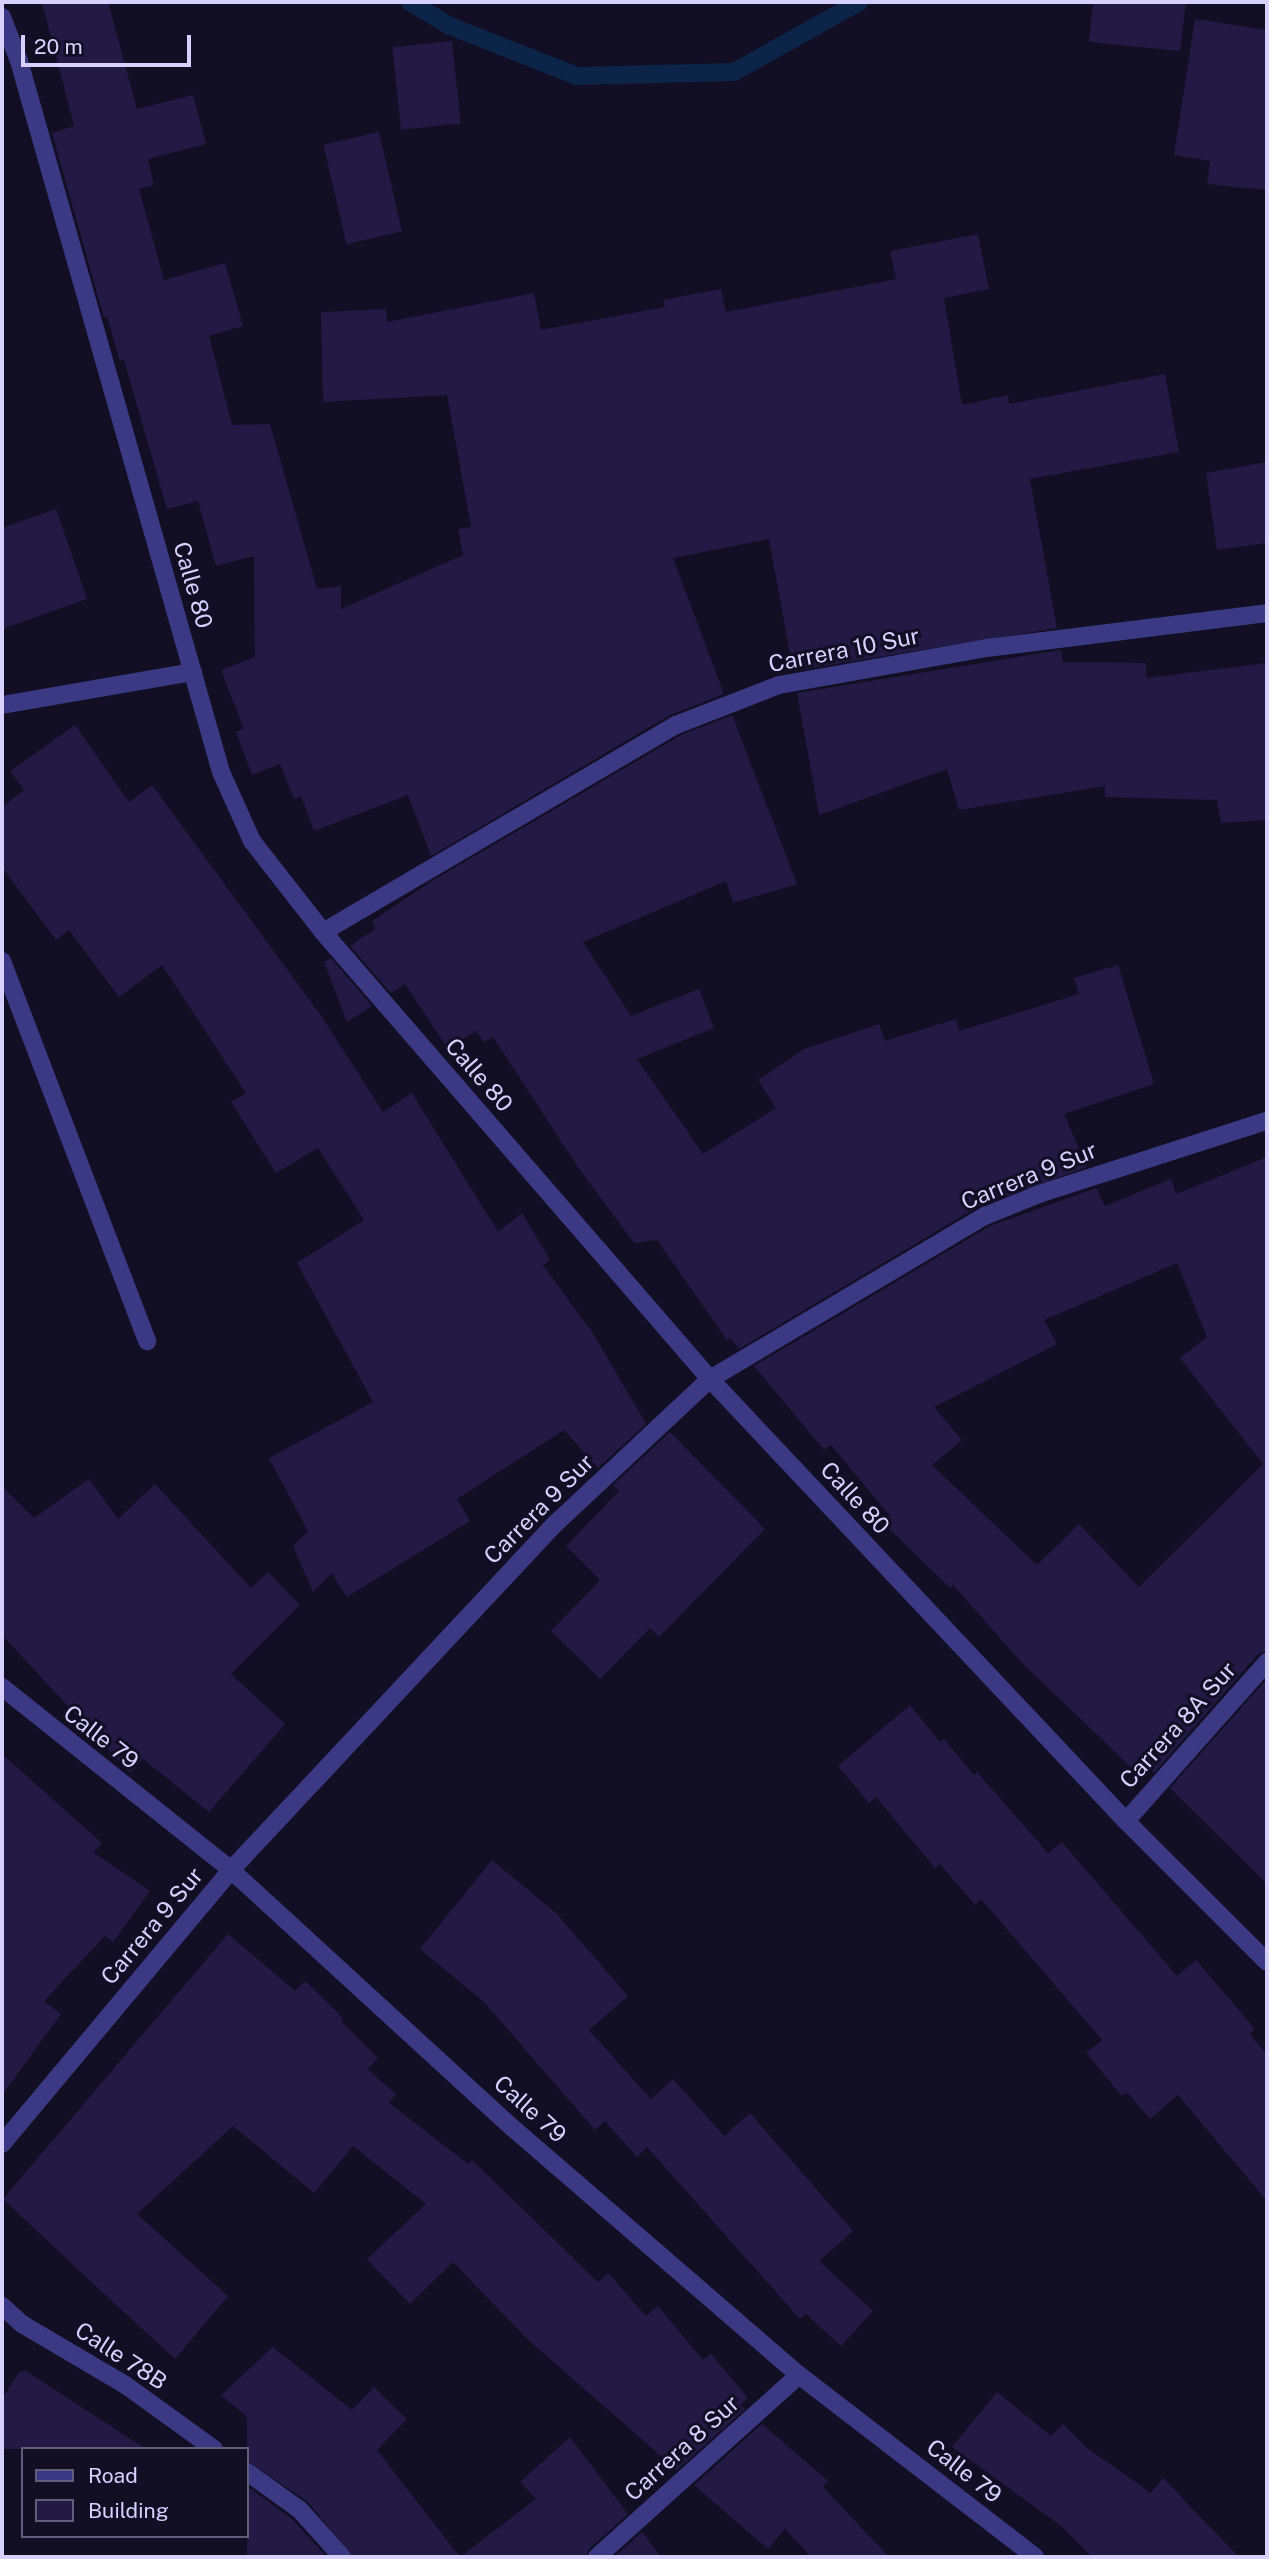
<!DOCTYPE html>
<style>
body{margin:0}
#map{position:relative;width:1269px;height:2559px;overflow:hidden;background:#120e24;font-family:"Public Sans",sans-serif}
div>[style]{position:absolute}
.stream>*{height:18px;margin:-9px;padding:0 9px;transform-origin:9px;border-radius:9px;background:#0d2449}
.building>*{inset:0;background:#221a44;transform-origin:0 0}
.minor>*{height:18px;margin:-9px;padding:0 9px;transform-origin:9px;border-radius:9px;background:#3b3983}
span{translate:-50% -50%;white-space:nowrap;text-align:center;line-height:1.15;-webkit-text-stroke:6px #120e24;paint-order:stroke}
.street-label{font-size:23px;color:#d6d1ff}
.frame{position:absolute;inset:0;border:4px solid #d6d1ff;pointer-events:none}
.legend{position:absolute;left:21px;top:2447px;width:228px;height:91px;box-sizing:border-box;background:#120e24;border:2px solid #605c7c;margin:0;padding:9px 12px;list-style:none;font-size:21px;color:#d6d1ff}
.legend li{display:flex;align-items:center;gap:14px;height:35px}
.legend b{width:35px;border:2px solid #605c7c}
.scale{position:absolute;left:21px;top:35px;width:170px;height:32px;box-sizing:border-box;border:4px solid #d6d1ff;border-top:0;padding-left:9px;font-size:21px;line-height:24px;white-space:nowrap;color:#d6d1ff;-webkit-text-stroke:5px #120e24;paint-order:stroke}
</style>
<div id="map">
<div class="stream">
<div style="left:410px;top:2px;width:47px;rotate:31deg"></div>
<div style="left:450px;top:26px;width:136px;rotate:21.5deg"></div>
<div style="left:577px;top:76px;width:157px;rotate:-1.5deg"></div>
<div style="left:734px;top:72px;width:143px;rotate:-29.2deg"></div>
</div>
<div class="building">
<div style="clip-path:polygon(42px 2px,108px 2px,137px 109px,193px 95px,206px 144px,148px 159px,154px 185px,139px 189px,164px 280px,225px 263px,243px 326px,209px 336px,232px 425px,270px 424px,317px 589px,341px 586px,341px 609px,463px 555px,458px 529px,471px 527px,447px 395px,323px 402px,321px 312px,386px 309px,387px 322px,534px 293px,541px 330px,665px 307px,663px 300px,721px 289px,726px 312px,896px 279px,890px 251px,978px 234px,989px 289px,944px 298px,962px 405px,1008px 395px,1009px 404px,1165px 374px,1179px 452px,1030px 479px,1057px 628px,793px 671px,769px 539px,673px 558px,724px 694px,670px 715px,431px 856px,408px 795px,314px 831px,301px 796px,294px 799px,280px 764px,252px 775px,236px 732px,244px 729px,221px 670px,255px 657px,254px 556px,216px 566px,198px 501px,167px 509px,124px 360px,120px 361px,107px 316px,104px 318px,52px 133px,74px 126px)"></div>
<div style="clip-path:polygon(1093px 2px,1186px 2px,1180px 51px,1089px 42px)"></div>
<div style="clip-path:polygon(1195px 19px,1267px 30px,1267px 190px,1207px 184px,1210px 161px,1174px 155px)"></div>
<div style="left:452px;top:41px;width:83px;height:60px;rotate:84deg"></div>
<div style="left:379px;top:132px;width:102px;height:57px;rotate:77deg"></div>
<div style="clip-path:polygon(1267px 462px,1267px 543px,1217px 550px,1206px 473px)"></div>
<div style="clip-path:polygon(56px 509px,87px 599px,2px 629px,2px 528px)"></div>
<div style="clip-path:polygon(1061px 650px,1063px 662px,1146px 663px,1146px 678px,1267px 663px,1267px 820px,1221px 823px,1217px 800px,1105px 797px,1105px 786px,959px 810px,947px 769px,819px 815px,797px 693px)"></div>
<div style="clip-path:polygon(732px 715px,797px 884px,733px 903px,726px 881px,583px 942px,631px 1016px,699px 989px,714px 1028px,637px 1059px,703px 1154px,776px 1108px,758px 1080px,804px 1049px,879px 1024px,885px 1041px,956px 1019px,959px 1031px,1079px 994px,1074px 978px,1118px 965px,1154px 1084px,1064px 1114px,1087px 1167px,979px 1206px,739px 1349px,730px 1338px,727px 1340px,657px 1240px,634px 1243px,578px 1167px,493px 1037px,484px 1042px,476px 1031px,448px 1049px,405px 984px,391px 993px,350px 946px,376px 928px,372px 921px,432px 881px,681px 735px)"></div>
<div style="clip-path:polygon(75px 725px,129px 802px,152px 785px,322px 1017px,383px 1112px,412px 1093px,498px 1232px,522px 1213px,550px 1260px,543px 1265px,594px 1335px,646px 1424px,598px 1468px,564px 1430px,457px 1499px,470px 1521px,347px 1597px,332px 1573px,313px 1592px,293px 1546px,308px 1531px,269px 1458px,373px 1402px,297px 1263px,364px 1220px,318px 1148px,276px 1173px,231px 1102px,246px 1093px,162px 965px,119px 997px,69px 930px,56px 940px,2px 867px,2px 807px,24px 790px,10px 771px)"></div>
<div style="clip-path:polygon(331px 958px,372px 1006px,347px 1022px,324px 962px)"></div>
<div style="clip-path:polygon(evenodd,1267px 1157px,1267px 1651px,1258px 1654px,1154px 1773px,1140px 1759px,1131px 1767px,1025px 1666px,953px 1585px,950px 1588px,882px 1522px,890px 1516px,831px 1445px,824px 1450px,754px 1366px,990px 1226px,1096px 1188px,1105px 1206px,1171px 1179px,1176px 1194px,1267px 1157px,1177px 1263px,1207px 1337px,1180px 1358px,1263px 1464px,1139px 1587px,1079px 1524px,1037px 1565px,932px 1465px,962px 1440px,934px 1407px,1057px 1344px,1044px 1320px,1177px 1263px)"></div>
<div style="clip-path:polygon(670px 1432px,765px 1529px,659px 1637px,650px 1628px,600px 1679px,551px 1631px,600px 1580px,566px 1546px,619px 1491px,613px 1485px)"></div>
<div style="clip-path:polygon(89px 1479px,118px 1519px,155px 1484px,251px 1588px,268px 1572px,300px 1605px,231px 1674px,285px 1724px,209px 1812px,143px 1759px,130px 1773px,2px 1635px,2px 1486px,34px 1518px)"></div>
<div style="clip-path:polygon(1267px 1679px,1267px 1884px,1170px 1788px)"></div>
<div style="clip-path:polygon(910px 1705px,940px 1742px,944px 1739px,974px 1775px,977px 1772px,1048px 1853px,1062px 1842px,1177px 1976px,1196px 1960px,1255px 2029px,1250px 2034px,1267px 2055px,1267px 2201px,1178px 2095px,1150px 2119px,1127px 2092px,1122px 2096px,1086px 2053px,1102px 2040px,981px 1899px,975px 1905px,940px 1864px,935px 1868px,876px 1797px,869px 1803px,838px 1766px)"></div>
<div style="clip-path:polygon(2px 1754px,102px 1843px,93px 1852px,150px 1891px,113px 1942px,105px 1936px,44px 2001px,61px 2014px,2px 2095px)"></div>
<div style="clip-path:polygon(492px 1860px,556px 1913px,628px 1996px,589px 2030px,651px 2099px,673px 2079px,724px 2136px,750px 2113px,853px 2231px,819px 2261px,873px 2311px,841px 2346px,806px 2314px,800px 2319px,647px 2147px,637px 2157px,605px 2121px,595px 2130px,484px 2002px,420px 1949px)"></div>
<div style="clip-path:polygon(228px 1934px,295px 1991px,305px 1981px,343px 2018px,341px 2021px,378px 2058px,367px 2069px,396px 2094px,389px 2103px,468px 2164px,472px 2160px,598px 2282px,608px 2273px,646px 2316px,658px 2306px,703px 2360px,711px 2354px,748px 2398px,740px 2405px,745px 2409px,677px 2470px,527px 2339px,453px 2262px,410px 2304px,367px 2259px,426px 2204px,353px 2146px,314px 2193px,233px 2126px,137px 2214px,228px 2296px,175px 2359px,87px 2278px,3px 2199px)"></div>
<div style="clip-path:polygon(273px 2347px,352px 2410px,374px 2387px,407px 2419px,377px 2450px,460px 2557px,353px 2557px,308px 2502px,247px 2461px,247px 2417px,221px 2395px)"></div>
<div style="clip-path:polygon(26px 2371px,146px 2449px,2px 2449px,2px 2399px,19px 2372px)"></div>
<div style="clip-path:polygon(997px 2392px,1051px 2436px,1063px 2424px,1087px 2448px,1151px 2493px,1163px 2478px,1239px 2557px,1092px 2557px,1061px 2526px,952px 2447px)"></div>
<div style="clip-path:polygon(762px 2424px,828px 2481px,823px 2487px,889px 2557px,811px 2557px,785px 2529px,768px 2549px,694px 2485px)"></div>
<div style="clip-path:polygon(570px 2437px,628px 2514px,589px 2549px,586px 2557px,460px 2557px,536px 2499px,520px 2482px)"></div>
<div style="clip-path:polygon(247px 2486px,292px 2519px,327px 2557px,247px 2557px)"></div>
<div style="clip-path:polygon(642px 2532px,661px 2557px,614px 2557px)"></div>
</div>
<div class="minor">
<div style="left:2px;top:17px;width:47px;rotate:68.9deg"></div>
<div style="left:19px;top:61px;width:739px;rotate:74.14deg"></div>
<div style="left:221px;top:772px;width:76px;rotate:65.8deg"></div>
<div style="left:252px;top:841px;width:115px;rotate:52deg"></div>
<div style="left:323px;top:932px;width:591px;rotate:49.11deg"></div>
<div style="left:710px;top:1379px;width:607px;rotate:46.74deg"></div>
<div style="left:1126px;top:1821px;width:199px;rotate:45deg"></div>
<div style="left:2px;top:705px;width:194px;rotate:-9.8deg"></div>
<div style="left:323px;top:932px;width:409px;rotate:-30.4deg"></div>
<div style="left:676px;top:725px;width:110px;rotate:-21.2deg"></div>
<div style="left:779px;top:685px;width:211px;rotate:-10.1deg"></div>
<div style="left:987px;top:648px;width:282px;rotate:-7.1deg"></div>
<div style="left:2px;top:961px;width:407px;rotate:69.1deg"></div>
<div style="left:2px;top:1687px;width:293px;rotate:38.6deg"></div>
<div style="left:231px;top:1870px;width:374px;rotate:42.5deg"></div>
<div style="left:507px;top:2123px;width:386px;rotate:40.8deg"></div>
<div style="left:799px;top:2375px;width:298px;rotate:37.6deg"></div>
<div style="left:1126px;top:1821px;width:213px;rotate:-48.4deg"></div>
<div style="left:2px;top:2144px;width:357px;rotate:-50.1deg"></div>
<div style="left:231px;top:1870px;width:474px;rotate:-46.9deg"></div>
<div style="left:555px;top:1524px;width:212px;rotate:-43.1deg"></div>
<div style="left:710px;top:1379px;width:320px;rotate:-30.7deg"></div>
<div style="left:985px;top:1216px;width:58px;rotate:-22.2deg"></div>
<div style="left:1039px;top:1194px;width:239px;rotate:-17.8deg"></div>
<div style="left:2px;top:2306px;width:27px;rotate:42deg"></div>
<div style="left:22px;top:2324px;width:118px;rotate:30.5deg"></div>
<div style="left:124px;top:2384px;width:111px;rotate:35.8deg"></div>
<div style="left:247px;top:2472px;width:65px;rotate:35.6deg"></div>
<div style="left:300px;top:2510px;width:63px;rotate:48.2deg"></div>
<div style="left:597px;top:2557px;width:272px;rotate:-42deg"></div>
</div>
<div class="street-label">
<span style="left:193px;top:585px;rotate:74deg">Calle 80</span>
<span style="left:844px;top:650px;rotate:-11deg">Carrera 10 Sur</span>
<span style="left:479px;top:1075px;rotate:49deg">Calle 80</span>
<span style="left:1029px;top:1176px;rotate:-22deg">Carrera 9 Sur</span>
<span style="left:855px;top:1498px;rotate:47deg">Calle 80</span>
<span style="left:539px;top:1509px;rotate:-45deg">Carrera 9 Sur</span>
<span style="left:1178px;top:1725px;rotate:-48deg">Carrera 8A Sur</span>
<span style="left:101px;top:1737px;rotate:38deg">Calle 79</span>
<span style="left:152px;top:1926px;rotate:-50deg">Carrera 9 Sur</span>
<span style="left:530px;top:2109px;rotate:42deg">Calle 79</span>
<span style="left:121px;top:2356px;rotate:33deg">Calle 78B</span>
<span style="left:682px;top:2448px;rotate:-42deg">Carrera 8 Sur</span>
<span style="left:964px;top:2471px;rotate:38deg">Calle 79</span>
</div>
<div class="frame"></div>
<ul class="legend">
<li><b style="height:9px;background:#3b3983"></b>Road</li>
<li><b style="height:19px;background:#221a44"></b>Building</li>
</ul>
<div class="scale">20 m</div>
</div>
